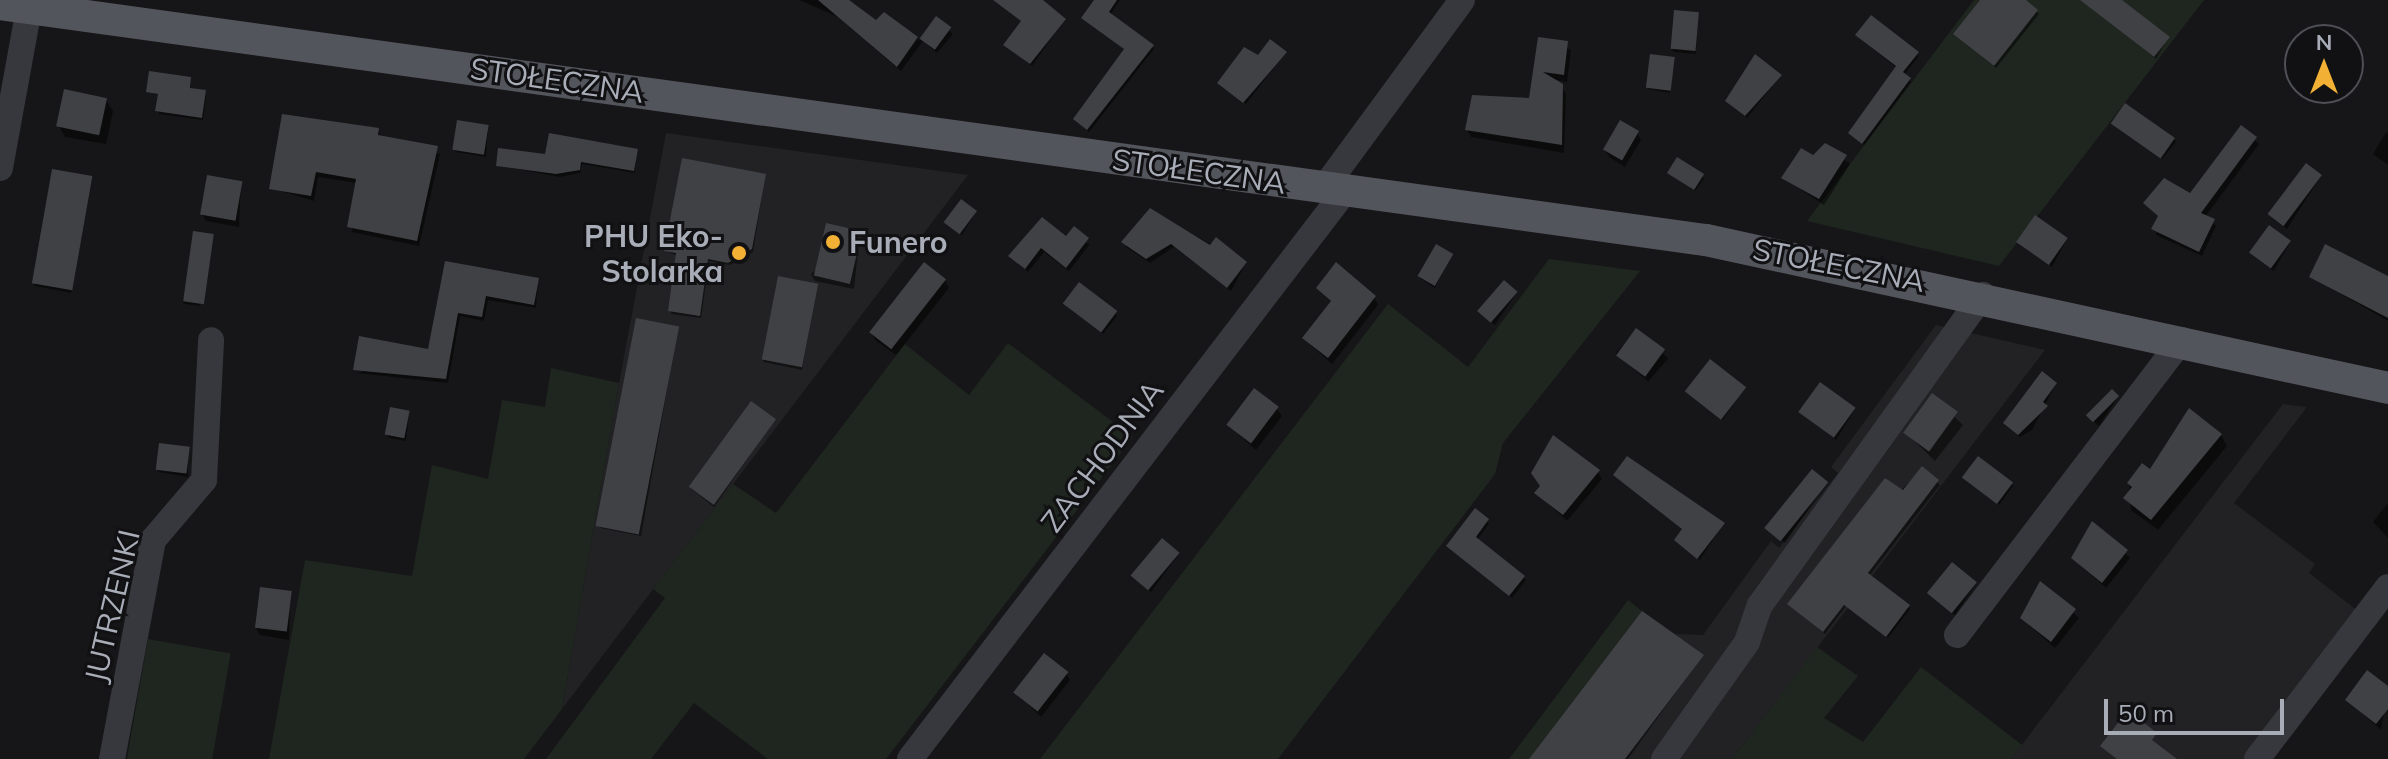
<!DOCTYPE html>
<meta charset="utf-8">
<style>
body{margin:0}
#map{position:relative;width:2388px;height:759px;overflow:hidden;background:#161618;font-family:Mulish,sans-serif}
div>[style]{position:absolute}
.built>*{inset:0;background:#222225}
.green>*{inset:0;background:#1e261f;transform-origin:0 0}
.shadow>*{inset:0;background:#0007;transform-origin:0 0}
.building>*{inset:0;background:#404145;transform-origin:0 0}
.minor>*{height:26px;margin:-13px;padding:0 13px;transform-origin:13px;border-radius:13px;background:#37383d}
.major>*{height:32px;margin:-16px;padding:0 16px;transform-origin:16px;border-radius:16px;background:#53555c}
.dots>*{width:22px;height:22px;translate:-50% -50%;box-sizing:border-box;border:4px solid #111113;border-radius:50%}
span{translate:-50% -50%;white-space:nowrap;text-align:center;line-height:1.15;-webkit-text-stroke:6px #111113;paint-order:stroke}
.street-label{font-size:30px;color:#a8adb8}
.poi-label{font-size:30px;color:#a8adb8;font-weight:700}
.right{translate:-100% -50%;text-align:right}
.left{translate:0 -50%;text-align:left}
.north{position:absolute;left:2284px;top:24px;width:80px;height:80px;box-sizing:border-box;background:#111113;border:2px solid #4d4f55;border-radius:50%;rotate:0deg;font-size:22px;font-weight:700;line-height:32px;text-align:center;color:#a8adb8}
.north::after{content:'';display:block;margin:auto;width:28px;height:36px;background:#f2b134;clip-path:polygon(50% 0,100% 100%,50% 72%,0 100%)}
.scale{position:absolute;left:2104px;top:699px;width:180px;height:36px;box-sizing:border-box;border:4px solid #a8adb8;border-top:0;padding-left:10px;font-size:24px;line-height:28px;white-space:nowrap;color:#a8adb8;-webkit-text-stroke:6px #111113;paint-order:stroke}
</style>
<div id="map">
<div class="built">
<div style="clip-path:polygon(666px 133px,968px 175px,562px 709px,619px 383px)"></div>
<div style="clip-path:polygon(1936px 325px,2045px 350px,1732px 759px,1529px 759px,1642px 611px,1675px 634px,1703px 635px,1771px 541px,1779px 548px,1838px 473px,1831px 467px)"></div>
<div style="clip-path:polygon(2283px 404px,2307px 407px,2234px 503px,2315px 564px,2309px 573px,2358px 611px,2248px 759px,2011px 759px)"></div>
</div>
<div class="green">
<div style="clip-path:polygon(1974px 0,2204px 0,1999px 266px,1807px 221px)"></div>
<div style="clip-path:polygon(1549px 259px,1640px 271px,1503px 443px,1495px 474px,1278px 759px,1040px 759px,1388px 304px,1468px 367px)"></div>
<div style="clip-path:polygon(1008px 343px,1133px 437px,886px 759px,768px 759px,694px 703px,651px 759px,546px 759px,665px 598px,653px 589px,733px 484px,776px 513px,905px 344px,969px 395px)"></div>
<div style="clip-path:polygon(551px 368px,619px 383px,562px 709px,524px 759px,269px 759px,305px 560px,412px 576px,432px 465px,488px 479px,502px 400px,545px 407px)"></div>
<div style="clip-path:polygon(1628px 600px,1642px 611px,1529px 759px,1509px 759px)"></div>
<div style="left:148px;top:639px;width:84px;height:122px;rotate:10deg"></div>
<div style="clip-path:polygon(1817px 647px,1858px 676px,1824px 718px,1863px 742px,1921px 667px,2022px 745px,2011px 759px,1732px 759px)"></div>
</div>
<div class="shadow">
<div style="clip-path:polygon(799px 0,847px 0,876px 23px,884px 14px,919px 40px,936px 19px,953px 34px,937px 53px,923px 41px,901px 71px,838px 17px)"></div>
<div style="clip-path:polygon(993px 0,1040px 0,1064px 20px,1032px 66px,1006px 46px,1022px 22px)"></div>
<div style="clip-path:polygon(1097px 0,1120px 0,1110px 15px,1154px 49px,1089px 132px,1077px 122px,1126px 50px)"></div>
<div style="clip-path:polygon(1982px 0,2022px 0,2039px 14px,1996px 68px,1957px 37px)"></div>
<div style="clip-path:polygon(2102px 0,2119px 0,2168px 38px,2156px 59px,2097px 13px)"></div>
<div style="clip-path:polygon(1697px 14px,1696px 54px,1674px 52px,1672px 49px)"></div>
<div style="clip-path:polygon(1859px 38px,1919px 56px,1904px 75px,1911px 82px,1864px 145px,1852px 136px,1897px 68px)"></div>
<div style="clip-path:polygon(1540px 39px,1571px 50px,1567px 82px,1551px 79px,1566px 93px,1564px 153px,1471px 137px,1467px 130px,1531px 100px)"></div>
<div style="clip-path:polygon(1285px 53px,1246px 104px,1221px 86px)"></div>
<div style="clip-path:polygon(1674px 59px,1670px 93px,1648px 89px,1646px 86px)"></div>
<div style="clip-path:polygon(1780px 76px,1747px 118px,1729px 104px)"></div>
<div style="clip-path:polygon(190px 79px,191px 90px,206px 95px,203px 120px,159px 114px,160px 96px,148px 91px)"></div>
<div style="clip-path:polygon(106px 100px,113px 111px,106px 144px,65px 137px,59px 126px)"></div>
<div style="clip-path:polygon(2115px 126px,2174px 139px,2176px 142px,2162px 159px)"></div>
<div style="clip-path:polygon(488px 127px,486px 157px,456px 152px,454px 149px)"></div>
<div style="clip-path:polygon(2241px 128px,2259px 144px,2205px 217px,2216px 226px,2202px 256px,2156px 235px,2159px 218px,2146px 203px,2191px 195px)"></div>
<div style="clip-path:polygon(378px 130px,381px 137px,440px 154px,419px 246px,352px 232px,357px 183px,318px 177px,314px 201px,271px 188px)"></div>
<div style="clip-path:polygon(2386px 132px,2388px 133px,2388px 165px,2373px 154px)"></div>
<div style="clip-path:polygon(1637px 133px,1641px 140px,1625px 167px,1609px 157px,1605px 150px)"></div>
<div style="clip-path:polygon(1825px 145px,1850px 164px,1824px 205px,1784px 178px)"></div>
<div style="clip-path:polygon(636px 151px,635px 173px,582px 164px,580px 173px,559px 177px,498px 165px)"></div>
<div style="clip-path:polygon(1669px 173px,1702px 176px,1704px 179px,1695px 191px)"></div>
<div style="clip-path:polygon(765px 176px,753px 252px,730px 265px,709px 261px,701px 318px,671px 314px,678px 256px,666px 251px)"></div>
<div style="clip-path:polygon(2321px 176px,2287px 229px,2272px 218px,2271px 215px)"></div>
<div style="clip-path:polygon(91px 178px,71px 293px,35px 286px,33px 283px)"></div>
<div style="clip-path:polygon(241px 183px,239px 227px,206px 221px,202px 214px)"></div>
<div style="clip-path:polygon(1150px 211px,1246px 263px,1231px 291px,1174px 247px,1150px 263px,1126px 247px)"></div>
<div style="clip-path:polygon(976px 212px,962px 235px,948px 225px)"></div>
<div style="clip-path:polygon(860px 232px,854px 289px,815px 281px,811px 274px)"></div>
<div style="clip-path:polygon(213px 236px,200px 306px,184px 304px,182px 301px)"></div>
<div style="clip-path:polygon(1067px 238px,1090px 244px,1069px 271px,1044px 252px,1028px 272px,1010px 256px)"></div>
<div style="clip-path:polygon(2067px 239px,2052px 267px,2019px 242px)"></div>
<div style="clip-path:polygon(2290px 242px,2274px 271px,2252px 254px)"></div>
<div style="clip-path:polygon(1451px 255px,1435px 288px,1421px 279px,1419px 276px)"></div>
<div style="clip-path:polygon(447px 263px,538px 279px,536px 308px,488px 300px,484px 321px,460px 316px,448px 383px,357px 373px,430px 351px)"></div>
<div style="clip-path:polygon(2388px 274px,2388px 321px,2311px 277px,2386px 277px)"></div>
<div style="clip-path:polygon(945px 281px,949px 288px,896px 355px,875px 340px,871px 332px)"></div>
<div style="clip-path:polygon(817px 286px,802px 370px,764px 362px,762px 359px)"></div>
<div style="clip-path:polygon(1318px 289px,1374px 297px,1378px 305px,1332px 364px,1304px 339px,1332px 303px)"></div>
<div style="clip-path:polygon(1516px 293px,1495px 325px,1482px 315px,1481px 312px)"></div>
<div style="clip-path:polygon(1067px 307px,1115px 313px,1117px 316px,1103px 334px)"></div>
<div style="clip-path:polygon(678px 328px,641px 536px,601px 528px,599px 526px)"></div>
<div style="left:1636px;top:330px;width:43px;height:31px;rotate:41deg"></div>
<div style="clip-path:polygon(2056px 384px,2032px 430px,2020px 437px,2007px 426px)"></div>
<div style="clip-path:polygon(1744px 388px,1723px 420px,1689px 394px)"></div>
<div style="clip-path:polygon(1933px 396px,1963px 425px,1935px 461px,1906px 433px)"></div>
<div style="clip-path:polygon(2118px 397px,2099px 426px,2093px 421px)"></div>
<div style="clip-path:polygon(1277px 409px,1282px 416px,1256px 450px,1228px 425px)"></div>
<div style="clip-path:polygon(1855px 409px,1836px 440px,1801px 412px)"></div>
<div style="clip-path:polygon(409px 413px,406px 441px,389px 438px,387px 435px)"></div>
<div style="clip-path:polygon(774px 421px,714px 507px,691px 489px,690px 487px)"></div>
<div style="clip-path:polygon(2221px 435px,2227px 446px,2158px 530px,2131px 510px,2129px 483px)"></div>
<div style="clip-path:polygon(188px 449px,188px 477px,159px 472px,157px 469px)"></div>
<div style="clip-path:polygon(1922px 469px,1940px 485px,1869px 576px,1910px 609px,1888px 638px,1846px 606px,1825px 634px,1789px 604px)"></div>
<div style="clip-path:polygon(1598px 472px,1602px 479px,1567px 521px,1537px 493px)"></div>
<div style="clip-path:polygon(1966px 481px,2012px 483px,2013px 486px,1999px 505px)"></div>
<div style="clip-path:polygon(1826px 483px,1785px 543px,1770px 532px)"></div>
<div style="clip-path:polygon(2388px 503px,2388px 538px,2373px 522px)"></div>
<div style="clip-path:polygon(1476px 511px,1489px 524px,1477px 540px,1526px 580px,1512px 598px,1450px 549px)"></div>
<div style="clip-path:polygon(1723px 524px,1700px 560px,1676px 540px,1684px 530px)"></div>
<div style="clip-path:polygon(2092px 524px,2130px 558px,2106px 588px,2073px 559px)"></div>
<div style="clip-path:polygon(1178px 555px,1151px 592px,1135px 579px)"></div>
<div style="clip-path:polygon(1976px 583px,1955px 615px,1932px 597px)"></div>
<div style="clip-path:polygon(2041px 584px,2079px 618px,2055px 648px,2022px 619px)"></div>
<div style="clip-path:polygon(290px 593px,289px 640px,260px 635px,256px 628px)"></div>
<div style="clip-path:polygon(1702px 656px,1628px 759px,1531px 759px)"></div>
<div style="clip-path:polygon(1066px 673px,1070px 680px,1041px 717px,1015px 692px)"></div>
<div style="clip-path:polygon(2388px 689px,2381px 730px,2347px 700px)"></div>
</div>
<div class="building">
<div style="clip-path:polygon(818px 0,849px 0,876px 20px,884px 12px,918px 37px,897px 67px)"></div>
<div style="clip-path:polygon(993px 0,1043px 0,1066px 19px,1030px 64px,1003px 45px,1021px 21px)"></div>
<div style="clip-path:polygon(1094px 0,1117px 0,1109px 12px,1154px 45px,1087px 130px,1073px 119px,1124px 49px,1081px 18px)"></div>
<div style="clip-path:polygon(1980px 0,2026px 0,2038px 10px,1994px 66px,1953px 34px)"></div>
<div style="clip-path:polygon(2080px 0,2122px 0,2170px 37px,2154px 57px)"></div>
<div style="left:1674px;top:10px;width:25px;height:39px;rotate:5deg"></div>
<div style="clip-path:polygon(1871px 15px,1919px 52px,1903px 72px,1911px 78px,1862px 144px,1848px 133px,1896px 66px,1855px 35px)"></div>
<div style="left:936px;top:16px;width:19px;height:28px;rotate:36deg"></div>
<div style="clip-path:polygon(1538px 37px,1568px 41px,1564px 75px,1543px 72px,1563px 84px,1562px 145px,1465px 130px,1472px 95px,1529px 98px)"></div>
<div style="clip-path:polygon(1270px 39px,1287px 52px,1243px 103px,1217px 83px,1244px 47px,1258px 55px)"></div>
<div style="left:1650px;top:54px;width:25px;height:34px;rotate:7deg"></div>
<div style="clip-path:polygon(1755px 54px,1782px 75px,1745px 116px,1725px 101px)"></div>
<div style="clip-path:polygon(149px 71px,191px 77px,190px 88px,206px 90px,202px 118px,155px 111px,158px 94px,146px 92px)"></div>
<div style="left:64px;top:89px;width:44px;height:38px;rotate:12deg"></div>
<div style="left:2125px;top:103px;width:61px;height:25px;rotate:35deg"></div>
<div style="clip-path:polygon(282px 114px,379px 128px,378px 135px,438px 146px,417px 241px,347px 227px,356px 179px,316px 172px,311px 196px,269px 189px)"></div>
<div style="left:457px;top:120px;width:32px;height:30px;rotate:9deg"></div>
<div style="left:1620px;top:120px;width:22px;height:34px;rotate:30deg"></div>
<div style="clip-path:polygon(2241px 125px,2257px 137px,2201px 213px,2215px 219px,2199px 252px,2151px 229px,2158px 216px,2143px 203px,2164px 178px,2190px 193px)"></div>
<div style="clip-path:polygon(549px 133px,638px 149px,634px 171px,581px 162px,580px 170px,556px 174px,496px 166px,498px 148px,545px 154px)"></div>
<div style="clip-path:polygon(1825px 143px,1847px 155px,1819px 199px,1781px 178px,1801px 148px,1813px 155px)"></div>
<div style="left:1677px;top:157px;width:32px;height:19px;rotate:32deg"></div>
<div style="clip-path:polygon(682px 158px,766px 174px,752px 249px,728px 263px,708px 259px,700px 316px,668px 311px,676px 253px,664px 251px)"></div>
<div style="left:2306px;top:163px;width:20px;height:64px;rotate:37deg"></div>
<div style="left:52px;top:169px;width:41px;height:116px;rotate:10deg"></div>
<div style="left:207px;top:175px;width:36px;height:40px;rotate:10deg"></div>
<div style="left:961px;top:199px;width:20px;height:29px;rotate:37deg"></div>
<div style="clip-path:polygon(1150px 208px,1210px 245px,1216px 237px,1247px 262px,1227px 288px,1171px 244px,1146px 259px,1121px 242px)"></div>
<div style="left:2035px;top:215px;width:40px;height:33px;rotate:35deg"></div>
<div style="clip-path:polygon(1042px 217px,1066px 236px,1074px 226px,1089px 238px,1066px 268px,1041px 248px,1025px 269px,1008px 256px)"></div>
<div style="left:826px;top:223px;width:37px;height:54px;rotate:13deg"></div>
<div style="left:2269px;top:225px;width:27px;height:34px;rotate:36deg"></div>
<div style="left:193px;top:231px;width:21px;height:71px;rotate:8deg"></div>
<div style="left:1436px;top:244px;width:20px;height:37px;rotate:30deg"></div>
<div style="clip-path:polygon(2325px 244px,2388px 276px,2388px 318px,2309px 277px)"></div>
<div style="clip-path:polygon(445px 261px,539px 278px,534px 305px,486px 296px,482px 317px,458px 313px,446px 379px,353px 370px,359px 336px,428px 349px)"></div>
<div style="left:924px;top:262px;width:28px;height:89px;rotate:38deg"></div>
<div style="clip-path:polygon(1336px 262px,1376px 296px,1328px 358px,1302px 338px,1331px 301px,1316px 288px)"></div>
<div style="left:778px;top:276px;width:41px;height:85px;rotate:11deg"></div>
<div style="left:1504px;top:280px;width:18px;height:41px;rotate:41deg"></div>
<div style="left:1079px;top:282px;width:48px;height:27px;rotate:37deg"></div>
<div style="left:636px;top:318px;width:44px;height:212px;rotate:11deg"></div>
<div style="left:1636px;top:328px;width:36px;height:34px;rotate:36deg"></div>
<div style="left:1710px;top:359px;width:46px;height:41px;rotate:38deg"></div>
<div style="clip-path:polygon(2042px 371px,2057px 383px,2043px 402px,2048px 406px,2018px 435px,2003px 423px)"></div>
<div style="left:1820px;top:382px;width:44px;height:37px;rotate:36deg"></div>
<div style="left:1254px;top:388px;width:31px;height:46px;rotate:37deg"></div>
<div style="left:2112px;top:389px;width:10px;height:37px;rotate:45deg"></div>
<div style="left:1932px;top:393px;width:32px;height:49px;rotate:36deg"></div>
<div style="left:751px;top:401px;width:31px;height:106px;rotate:36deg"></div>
<div style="left:390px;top:407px;width:20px;height:28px;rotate:11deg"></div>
<div style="clip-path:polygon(2189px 408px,2222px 434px,2151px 520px,2123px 498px,2132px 487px,2127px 483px,2142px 463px,2150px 469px)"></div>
<div style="clip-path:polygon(1553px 435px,1600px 470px,1563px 515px,1534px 493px,1540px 486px,1531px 473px)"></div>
<div style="left:159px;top:443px;width:31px;height:27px;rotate:7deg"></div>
<div style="clip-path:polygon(1627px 456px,1725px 523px,1697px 559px,1674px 540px,1682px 529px,1613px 475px)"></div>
<div style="left:1978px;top:456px;width:44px;height:27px;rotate:37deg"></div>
<div style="clip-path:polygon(1922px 466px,1939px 480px,1868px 573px,1910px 605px,1886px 637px,1844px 605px,1823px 632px,1787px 604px,1885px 478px,1903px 490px)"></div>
<div style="left:1812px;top:469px;width:21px;height:76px;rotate:39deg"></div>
<div style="clip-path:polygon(1475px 508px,1489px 519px,1476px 537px,1525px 576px,1509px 596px,1446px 546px)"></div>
<div style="clip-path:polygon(2092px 521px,2128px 550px,2102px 583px,2071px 558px)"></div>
<div style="left:1162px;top:538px;width:23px;height:49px;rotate:40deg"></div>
<div style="left:1952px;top:562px;width:32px;height:40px;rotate:39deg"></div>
<div style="clip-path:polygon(2040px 581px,2076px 609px,2051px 642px,2020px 618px)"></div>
<div style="left:260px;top:587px;width:32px;height:41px;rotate:7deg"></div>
<div style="clip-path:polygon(1642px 611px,1704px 655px,1625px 759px,1529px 759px)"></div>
<div style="left:1044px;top:653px;width:31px;height:50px;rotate:38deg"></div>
<div style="clip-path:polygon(2367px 670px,2388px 686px,2388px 709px,2376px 724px,2345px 700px)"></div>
<div style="clip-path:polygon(2128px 710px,2157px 733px,2152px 740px,2177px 759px,2117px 759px,2100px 746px)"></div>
</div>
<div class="minor">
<div style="left:0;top:168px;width:163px;rotate:-79.7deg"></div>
<div style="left:1324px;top:188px;width:233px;rotate:-53.7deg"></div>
<div style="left:1957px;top:635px;width:371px;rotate:-52.7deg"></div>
<div style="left:112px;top:759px;width:223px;rotate:-79.4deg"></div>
<div style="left:153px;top:540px;width:79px;rotate:-49.6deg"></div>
<div style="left:204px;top:480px;width:140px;rotate:-87.1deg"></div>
<div style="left:910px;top:759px;width:715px;rotate:-52.55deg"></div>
<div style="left:1664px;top:759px;width:143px;rotate:-54.6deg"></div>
<div style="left:1747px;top:642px;width:39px;rotate:-71deg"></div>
<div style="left:1760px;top:605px;width:382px;rotate:-54.3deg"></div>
<div style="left:2257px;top:759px;width:216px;rotate:-52.7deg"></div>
</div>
<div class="major">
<div style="left:0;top:4px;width:1722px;rotate:7.88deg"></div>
<div style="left:1706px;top:240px;width:698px;rotate:12.24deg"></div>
</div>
<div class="dots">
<div style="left:833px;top:242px;background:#f2b134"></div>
<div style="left:739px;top:253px;background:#f2b134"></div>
</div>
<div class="street-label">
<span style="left:557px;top:80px;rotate:8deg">STOŁECZNA</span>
<span style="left:1199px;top:171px;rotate:8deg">STOŁECZNA</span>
<span style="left:1839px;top:265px;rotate:11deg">STOŁECZNA</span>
<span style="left:1102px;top:456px;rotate:-53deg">ZACHODNIA</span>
<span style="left:112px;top:606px;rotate:-77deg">JUTRZENKI</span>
</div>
<div class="poi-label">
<span class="right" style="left:723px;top:253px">PHU Eko-<br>Stolarka</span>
<span class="left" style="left:849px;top:242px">Funero</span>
</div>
<div class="north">N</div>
<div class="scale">50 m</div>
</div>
